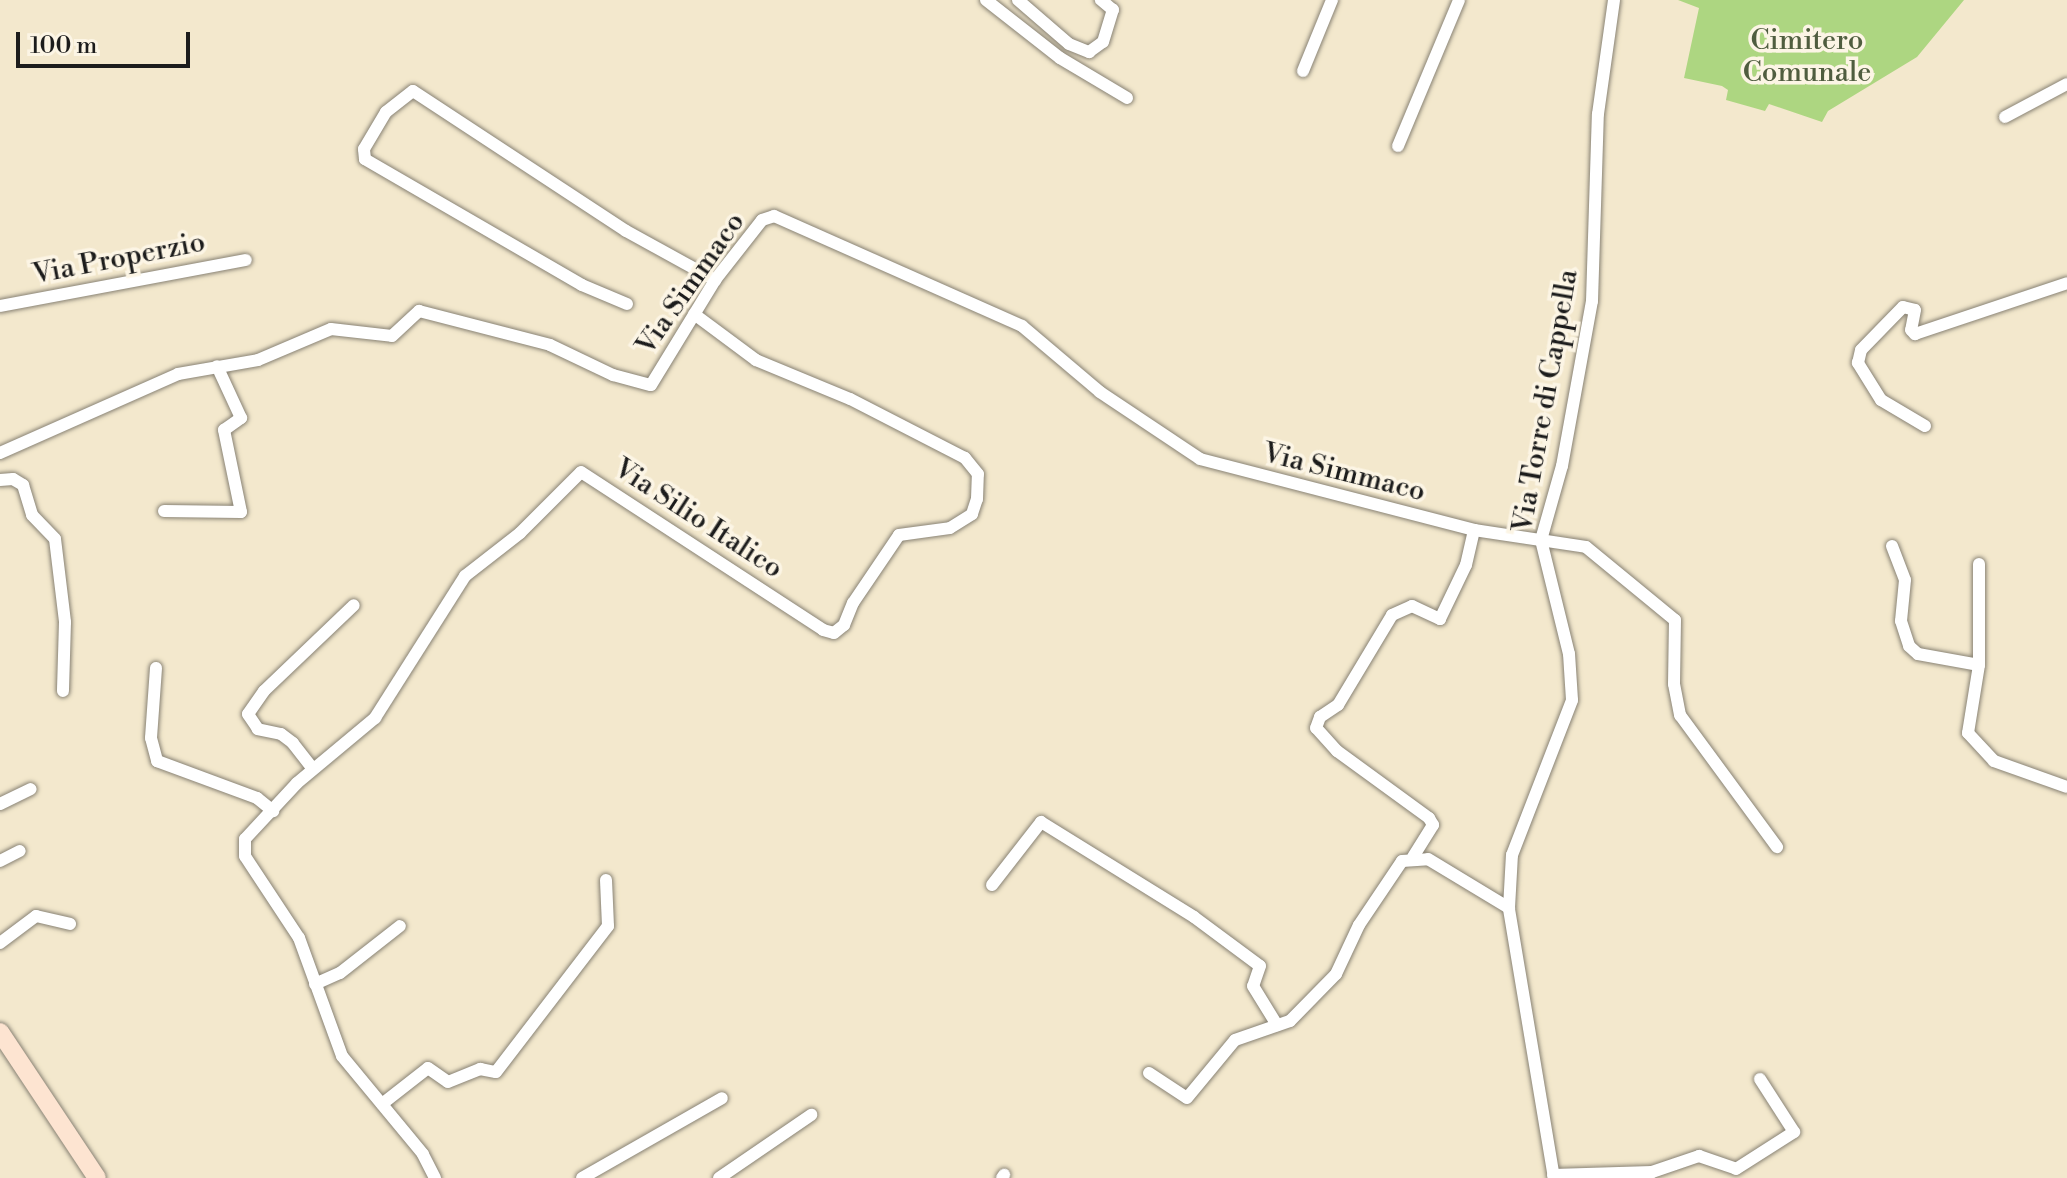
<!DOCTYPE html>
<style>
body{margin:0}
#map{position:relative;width:2067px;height:1178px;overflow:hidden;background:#f3e8cd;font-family:"Libre Bodoni",serif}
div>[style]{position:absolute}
.green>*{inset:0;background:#add681}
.roads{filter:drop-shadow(0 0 2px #888274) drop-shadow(0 0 2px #888274)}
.street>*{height:12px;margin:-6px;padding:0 6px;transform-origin:6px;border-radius:6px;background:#fff}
.secondary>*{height:18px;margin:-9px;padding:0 9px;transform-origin:9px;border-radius:9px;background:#fde4d1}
span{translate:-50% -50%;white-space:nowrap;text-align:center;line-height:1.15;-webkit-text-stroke:7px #fcf5e5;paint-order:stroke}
.park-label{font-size:28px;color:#4f5d3f}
.street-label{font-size:28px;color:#1c1c1c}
.scale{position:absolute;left:16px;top:32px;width:174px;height:36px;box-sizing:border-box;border:4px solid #1c1c1c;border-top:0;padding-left:10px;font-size:24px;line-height:28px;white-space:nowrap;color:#1c1c1c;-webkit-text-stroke:6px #fcf5e5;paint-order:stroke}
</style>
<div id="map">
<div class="green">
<div style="clip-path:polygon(1678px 0,1964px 0,1917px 57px,1828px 111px,1822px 122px,1769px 104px,1765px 111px,1726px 100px,1728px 90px,1722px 86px,1684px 78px,1699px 8px)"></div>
</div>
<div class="roads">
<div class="street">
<div style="left:986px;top:0;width:94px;rotate:38.1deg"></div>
<div style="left:1060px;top:58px;width:78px;rotate:30.8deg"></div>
<div style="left:1018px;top:0;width:67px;rotate:40.8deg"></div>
<div style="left:1069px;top:44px;width:22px;rotate:22deg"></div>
<div style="left:1089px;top:52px;width:17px;rotate:-36deg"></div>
<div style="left:1103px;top:42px;width:34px;rotate:-73deg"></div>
<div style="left:1113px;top:10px;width:16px;rotate:-140deg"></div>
<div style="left:1303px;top:71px;width:77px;rotate:-67.8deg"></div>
<div style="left:2005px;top:117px;width:70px;rotate:-28deg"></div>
<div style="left:1398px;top:146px;width:158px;rotate:-67.3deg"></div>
<div style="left:627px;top:304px;width:49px;rotate:-157.1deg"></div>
<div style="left:582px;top:285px;width:251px;rotate:-149.9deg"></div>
<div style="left:365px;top:159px;width:10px;rotate:-96deg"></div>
<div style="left:364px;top:149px;width:43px;rotate:-59.3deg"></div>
<div style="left:386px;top:112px;width:34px;rotate:-38deg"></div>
<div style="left:413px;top:91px;width:255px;rotate:33.3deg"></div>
<div style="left:626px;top:231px;width:102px;rotate:28.8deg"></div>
<div style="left:0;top:306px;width:250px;rotate:-10.6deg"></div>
<div style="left:1925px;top:426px;width:51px;rotate:-149.4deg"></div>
<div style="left:1881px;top:400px;width:44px;rotate:-121.9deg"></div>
<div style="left:1858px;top:363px;width:13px;rotate:-77deg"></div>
<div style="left:1861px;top:350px;width:60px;rotate:-45.7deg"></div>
<div style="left:1903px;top:307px;width:12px;rotate:14deg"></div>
<div style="left:1915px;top:310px;width:20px;rotate:101deg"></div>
<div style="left:1911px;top:330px;width:6px;rotate:45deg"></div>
<div style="left:1915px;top:334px;width:160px;rotate:-18.5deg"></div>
<div style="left:0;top:453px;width:195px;rotate:-23.9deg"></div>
<div style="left:178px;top:374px;width:81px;rotate:-9.9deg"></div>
<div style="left:258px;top:360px;width:79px;rotate:-23deg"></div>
<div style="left:331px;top:329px;width:61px;rotate:6.5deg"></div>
<div style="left:392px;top:336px;width:37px;rotate:-43deg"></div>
<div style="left:419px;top:311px;width:135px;rotate:14.5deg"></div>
<div style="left:550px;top:345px;width:70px;rotate:25.5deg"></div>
<div style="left:613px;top:375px;width:39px;rotate:15deg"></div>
<div style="left:651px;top:385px;width:123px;rotate:-58.6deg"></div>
<div style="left:715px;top:280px;width:76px;rotate:-51.9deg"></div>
<div style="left:762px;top:220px;width:13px;rotate:-18deg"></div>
<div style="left:774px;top:216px;width:271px;rotate:23.9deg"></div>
<div style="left:1022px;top:326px;width:102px;rotate:40.2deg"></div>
<div style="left:1100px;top:392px;width:120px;rotate:33.8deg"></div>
<div style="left:1200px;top:459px;width:283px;rotate:14.5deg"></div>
<div style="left:1474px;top:530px;width:113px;rotate:8.6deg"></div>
<div style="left:1586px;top:547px;width:115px;rotate:39.4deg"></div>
<div style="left:1675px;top:620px;width:64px;rotate:90.9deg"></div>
<div style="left:1674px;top:684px;width:32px;rotate:79deg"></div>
<div style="left:1680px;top:715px;width:164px;rotate:53.7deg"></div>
<div style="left:0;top:480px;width:13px;rotate:-4deg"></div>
<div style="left:13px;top:479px;width:12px;rotate:31deg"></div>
<div style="left:23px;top:485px;width:31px;rotate:73deg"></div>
<div style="left:32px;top:515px;width:33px;rotate:46deg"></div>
<div style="left:55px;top:539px;width:84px;rotate:83.1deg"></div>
<div style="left:65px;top:622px;width:69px;rotate:91.7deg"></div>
<div style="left:164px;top:511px;width:77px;rotate:0.7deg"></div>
<div style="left:241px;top:512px;width:84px;rotate:-101.7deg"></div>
<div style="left:224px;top:430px;width:21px;rotate:-35deg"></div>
<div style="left:241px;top:418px;width:57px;rotate:-114.8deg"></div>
<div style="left:1892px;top:546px;width:36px;rotate:69deg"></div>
<div style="left:1905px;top:580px;width:41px;rotate:95.6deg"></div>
<div style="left:1901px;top:621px;width:26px;rotate:72deg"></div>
<div style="left:1909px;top:646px;width:12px;rotate:42deg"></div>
<div style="left:1918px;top:654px;width:62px;rotate:10.2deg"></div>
<div style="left:1979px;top:564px;width:101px;rotate:90deg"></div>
<div style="left:1979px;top:665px;width:69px;rotate:99.2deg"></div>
<div style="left:1968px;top:733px;width:38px;rotate:47deg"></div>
<div style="left:1994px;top:761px;width:77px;rotate:19.6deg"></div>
<div style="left:156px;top:668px;width:70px;rotate:94.1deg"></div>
<div style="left:151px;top:738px;width:24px;rotate:75deg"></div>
<div style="left:157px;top:761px;width:107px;rotate:20.3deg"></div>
<div style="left:257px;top:798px;width:21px;rotate:39deg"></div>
<div style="left:313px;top:769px;width:33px;rotate:-128deg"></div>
<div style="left:293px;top:743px;width:15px;rotate:-143deg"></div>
<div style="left:281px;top:734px;width:24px;rotate:-168deg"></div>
<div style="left:258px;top:729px;width:18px;rotate:-124deg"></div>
<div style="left:248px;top:714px;width:28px;rotate:-55deg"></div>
<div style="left:264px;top:691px;width:124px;rotate:-43.7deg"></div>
<div style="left:0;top:804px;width:34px;rotate:-26deg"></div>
<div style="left:1413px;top:857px;width:38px;rotate:-58deg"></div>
<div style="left:1433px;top:825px;width:8px;rotate:-120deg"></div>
<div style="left:1429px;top:818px;width:114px;rotate:-143.9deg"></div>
<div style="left:1337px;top:751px;width:31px;rotate:-132deg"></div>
<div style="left:1316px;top:728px;width:12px;rotate:-70deg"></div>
<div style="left:1320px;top:717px;width:22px;rotate:-34deg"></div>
<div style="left:1338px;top:705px;width:105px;rotate:-59deg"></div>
<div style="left:1392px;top:615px;width:22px;rotate:-24deg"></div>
<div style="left:1412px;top:606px;width:31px;rotate:25deg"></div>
<div style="left:1440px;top:619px;width:60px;rotate:-64.3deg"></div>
<div style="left:1466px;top:565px;width:36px;rotate:-77deg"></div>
<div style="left:0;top:861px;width:22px;rotate:-27deg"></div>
<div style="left:992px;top:885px;width:80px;rotate:-52.1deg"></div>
<div style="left:1041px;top:822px;width:180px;rotate:31.8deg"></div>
<div style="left:1194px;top:917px;width:82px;rotate:36.6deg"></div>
<div style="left:1260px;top:966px;width:21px;rotate:109deg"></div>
<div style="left:1253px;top:986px;width:46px;rotate:58.4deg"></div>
<div style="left:0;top:943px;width:45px;rotate:-36.9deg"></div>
<div style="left:36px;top:916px;width:35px;rotate:13deg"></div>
<div style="left:315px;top:984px;width:27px;rotate:-24deg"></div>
<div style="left:340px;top:973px;width:76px;rotate:-38.1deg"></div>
<div style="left:1149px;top:1073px;width:45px;rotate:33.3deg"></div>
<div style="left:1187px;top:1098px;width:75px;rotate:-50.4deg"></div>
<div style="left:1235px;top:1040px;width:58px;rotate:-19.1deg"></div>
<div style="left:1290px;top:1021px;width:66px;rotate:-45.6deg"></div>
<div style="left:1336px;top:974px;width:54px;rotate:-64.9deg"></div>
<div style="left:1359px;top:925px;width:77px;rotate:-56.1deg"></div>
<div style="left:1402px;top:861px;width:26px;rotate:-4deg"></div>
<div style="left:1428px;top:859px;width:95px;rotate:31.2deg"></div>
<div style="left:382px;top:1104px;width:58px;rotate:-38deg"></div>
<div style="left:428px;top:1068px;width:24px;rotate:35deg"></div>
<div style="left:448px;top:1082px;width:35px;rotate:-22deg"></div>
<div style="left:480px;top:1069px;width:16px;rotate:11deg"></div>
<div style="left:496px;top:1072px;width:184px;rotate:-52.5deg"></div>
<div style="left:608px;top:926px;width:46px;rotate:-92.5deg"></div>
<div style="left:1553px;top:1175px;width:99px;rotate:-1.7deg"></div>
<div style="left:1652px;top:1172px;width:50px;rotate:-18.8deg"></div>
<div style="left:1699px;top:1156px;width:39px;rotate:19deg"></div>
<div style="left:1736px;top:1169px;width:69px;rotate:-32.5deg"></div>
<div style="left:1794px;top:1132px;width:63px;rotate:-122.7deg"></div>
<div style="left:435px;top:1178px;width:27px;rotate:-117deg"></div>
<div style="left:423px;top:1154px;width:127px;rotate:-129.6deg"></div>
<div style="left:342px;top:1056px;width:126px;rotate:-110deg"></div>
<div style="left:299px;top:938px;width:98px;rotate:-123.4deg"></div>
<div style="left:245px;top:856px;width:17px;rotate:-90deg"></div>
<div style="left:245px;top:839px;width:76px;rotate:-47.1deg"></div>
<div style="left:297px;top:783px;width:102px;rotate:-39.8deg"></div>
<div style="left:375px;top:718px;width:168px;rotate:-57.6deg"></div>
<div style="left:465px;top:576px;width:70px;rotate:-38deg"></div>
<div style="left:520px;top:533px;width:86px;rotate:-45deg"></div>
<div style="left:581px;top:472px;width:289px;rotate:33.1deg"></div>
<div style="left:823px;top:630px;width:11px;rotate:15deg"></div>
<div style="left:834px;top:633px;width:13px;rotate:-39deg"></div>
<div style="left:844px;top:625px;width:24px;rotate:-68deg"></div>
<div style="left:853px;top:603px;width:82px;rotate:-55.9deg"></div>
<div style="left:899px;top:535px;width:51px;rotate:-7.8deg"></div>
<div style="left:950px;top:528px;width:26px;rotate:-32deg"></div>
<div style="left:972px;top:514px;width:16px;rotate:-72deg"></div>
<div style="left:977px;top:499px;width:25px;rotate:-88deg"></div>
<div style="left:978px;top:474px;width:21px;rotate:-129deg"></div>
<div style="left:965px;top:458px;width:129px;rotate:-152.8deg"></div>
<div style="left:850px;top:399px;width:102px;rotate:-157.5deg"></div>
<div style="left:756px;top:360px;width:77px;rotate:-143.4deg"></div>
<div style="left:582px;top:1178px;width:161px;rotate:-29.7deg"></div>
<div style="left:719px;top:1178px;width:112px;rotate:-34.4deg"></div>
<div style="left:1002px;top:1178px;width:4px;rotate:-56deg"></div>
<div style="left:1554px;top:1178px;width:274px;rotate:-99.5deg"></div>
<div style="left:1509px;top:908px;width:53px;rotate:-86.8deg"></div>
<div style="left:1512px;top:855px;width:166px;rotate:-68.8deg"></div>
<div style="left:1572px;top:700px;width:46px;rotate:-93.7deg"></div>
<div style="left:1569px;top:654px;width:117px;rotate:-103.8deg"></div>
<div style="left:1541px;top:540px;width:77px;rotate:-74.2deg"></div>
<div style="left:1562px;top:466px;width:168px;rotate:-79.7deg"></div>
<div style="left:1592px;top:301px;width:187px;rotate:-88.2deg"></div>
<div style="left:1598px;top:114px;width:115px;rotate:-82deg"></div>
</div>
<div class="secondary">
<div style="left:0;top:1032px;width:175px;rotate:56.4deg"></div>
</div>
</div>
<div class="park-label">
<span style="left:1807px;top:57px">Cimitero<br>Comunale</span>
</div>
<div class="street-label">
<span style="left:119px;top:259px;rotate:-11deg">Via Properzio</span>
<span style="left:691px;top:284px;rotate:-55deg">Via Simmaco</span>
<span style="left:1546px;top:401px;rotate:-80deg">Via Torre di Cappella</span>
<span style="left:1344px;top:473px;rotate:14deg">Via Simmaco</span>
<span style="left:698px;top:519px;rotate:33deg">Via Silio Italico</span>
</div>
<div class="scale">100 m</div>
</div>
